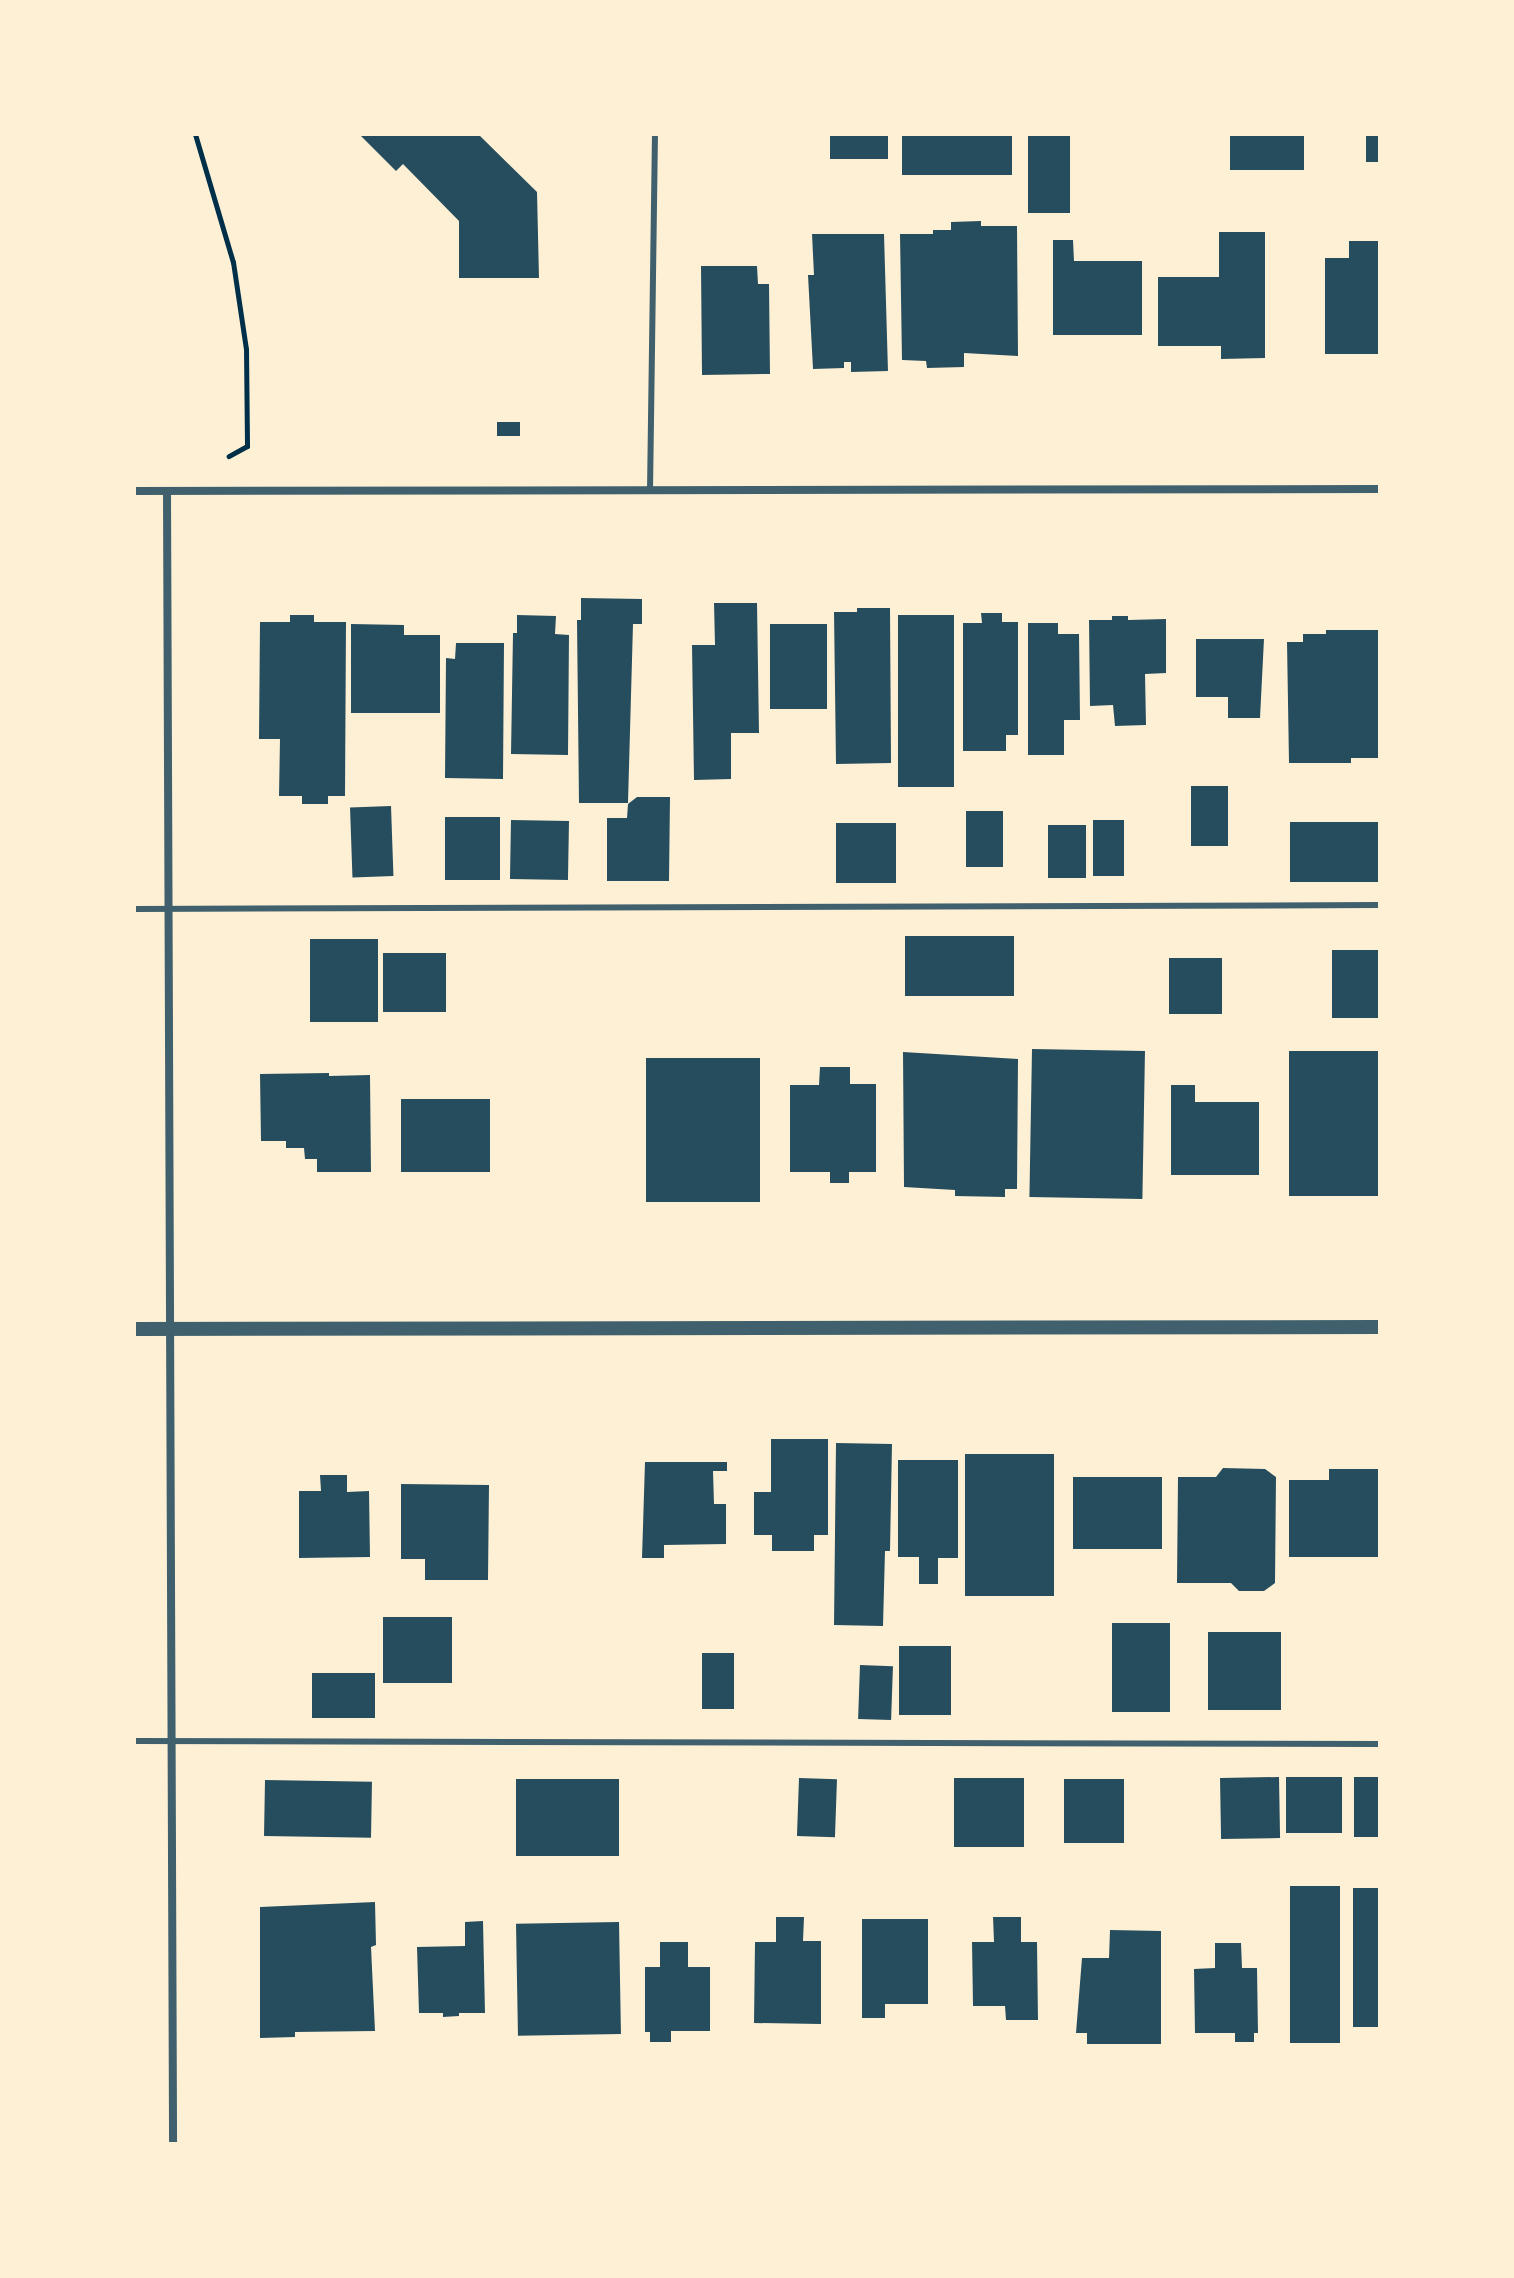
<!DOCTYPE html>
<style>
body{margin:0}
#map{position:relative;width:1514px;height:2278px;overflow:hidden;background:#fdf0d5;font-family:"Work Sans",sans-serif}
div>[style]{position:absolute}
.building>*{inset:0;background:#264d5e;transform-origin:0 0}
.path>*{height:5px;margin:-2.5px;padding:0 2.5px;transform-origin:2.5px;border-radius:2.5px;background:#003049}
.service>*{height:6px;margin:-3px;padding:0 3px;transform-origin:3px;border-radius:3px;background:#3f606c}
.minor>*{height:8px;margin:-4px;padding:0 4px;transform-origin:4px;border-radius:4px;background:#3f606c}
.tertiary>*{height:14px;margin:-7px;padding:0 7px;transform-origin:7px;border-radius:7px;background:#3f606c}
span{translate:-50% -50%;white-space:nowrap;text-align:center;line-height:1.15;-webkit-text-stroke:8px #fdf0d5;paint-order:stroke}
.frame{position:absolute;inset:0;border:136px solid #fdf0d5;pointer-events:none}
</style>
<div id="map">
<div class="building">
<div style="clip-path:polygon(359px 134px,478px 134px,537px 192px,539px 278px,459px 278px,459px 221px,403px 164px,396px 171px)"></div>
<div style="left:830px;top:134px;width:58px;height:25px"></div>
<div style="left:902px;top:134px;width:110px;height:41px"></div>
<div style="left:1028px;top:134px;width:42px;height:79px"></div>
<div style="left:1230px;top:134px;width:74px;height:36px"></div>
<div style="left:1366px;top:134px;width:14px;height:28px"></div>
<div style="clip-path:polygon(981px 221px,981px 226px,1017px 226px,1018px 356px,964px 353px,964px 367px,927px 368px,926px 361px,902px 360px,900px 234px,933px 234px,933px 230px,951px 230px,951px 222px)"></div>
<div style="clip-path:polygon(1219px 232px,1265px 232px,1265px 358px,1221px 359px,1221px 346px,1158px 346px,1158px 277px,1219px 277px)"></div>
<div style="clip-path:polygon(812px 234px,884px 234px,888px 371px,851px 372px,851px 362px,844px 362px,844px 368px,813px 369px,808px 275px,814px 275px)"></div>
<div style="clip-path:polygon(1053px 240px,1073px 240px,1074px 261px,1142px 261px,1142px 335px,1053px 335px)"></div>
<div style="clip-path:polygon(1349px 241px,1380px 241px,1380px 354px,1325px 354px,1325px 258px,1349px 258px)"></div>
<div style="clip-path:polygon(701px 266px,757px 266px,758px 284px,769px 284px,770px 374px,702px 375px)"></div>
<div style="left:497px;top:422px;width:23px;height:14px"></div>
<div style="clip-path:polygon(581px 598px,642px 599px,642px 624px,633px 624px,628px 803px,579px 803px,577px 620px,581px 620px)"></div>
<div style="clip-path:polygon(714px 603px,757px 603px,759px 733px,731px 733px,731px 779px,694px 780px,692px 645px,715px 645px)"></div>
<div style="clip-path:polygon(857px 608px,890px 608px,891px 763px,836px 764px,834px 612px,857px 612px)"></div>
<div style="clip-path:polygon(981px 613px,1002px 613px,1002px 622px,1018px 622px,1018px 735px,1006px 735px,1006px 751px,963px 751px,963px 623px,982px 623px)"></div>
<div style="clip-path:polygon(290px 615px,314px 615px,314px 622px,346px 622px,345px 796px,328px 796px,328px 804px,302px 804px,302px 796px,279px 796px,280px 739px,259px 739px,260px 622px,290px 622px)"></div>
<div style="clip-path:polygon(517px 615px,556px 616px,555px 634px,569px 635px,568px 755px,511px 754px,513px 633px,517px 633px)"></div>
<div style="left:954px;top:615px;width:172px;height:56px;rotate:90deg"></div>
<div style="clip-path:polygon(1112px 616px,1128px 616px,1128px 620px,1166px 619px,1166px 673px,1145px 674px,1146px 725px,1115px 726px,1113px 705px,1090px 706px,1089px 620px,1112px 620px)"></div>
<div style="clip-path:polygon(1028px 623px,1058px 623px,1058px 634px,1079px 634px,1080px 720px,1064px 720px,1064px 755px,1028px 755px)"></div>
<div style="clip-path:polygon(351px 624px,404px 625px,404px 635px,440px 635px,440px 713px,351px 713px)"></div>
<div style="left:770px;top:624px;width:57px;height:85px"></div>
<div style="clip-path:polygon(1326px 630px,1380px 630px,1380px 758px,1351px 758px,1351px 763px,1289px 763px,1287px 642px,1303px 642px,1303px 634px,1326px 634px)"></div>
<div style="clip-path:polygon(1196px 639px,1264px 639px,1260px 718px,1228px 718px,1228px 697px,1196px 697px)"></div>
<div style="clip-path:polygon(456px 643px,504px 643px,503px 779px,445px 778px,446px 658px,455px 659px)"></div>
<div style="left:1191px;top:786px;width:37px;height:60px"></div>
<div style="clip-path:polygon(637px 797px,670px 797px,669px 881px,607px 881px,607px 818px,627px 818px,628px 804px)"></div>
<div style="left:391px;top:806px;width:70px;height:41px;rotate:88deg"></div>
<div style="left:1003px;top:811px;width:56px;height:37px;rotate:90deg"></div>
<div style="left:445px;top:817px;width:55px;height:63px"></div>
<div style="left:511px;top:820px;width:58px;height:59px;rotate:1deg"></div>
<div style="left:1093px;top:820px;width:31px;height:56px"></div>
<div style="left:1290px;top:822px;width:90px;height:60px"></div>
<div style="left:836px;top:823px;width:60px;height:60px"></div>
<div style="left:1048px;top:825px;width:38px;height:53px"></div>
<div style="left:905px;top:936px;width:109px;height:60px"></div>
<div style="left:310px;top:939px;width:68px;height:83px"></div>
<div style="left:1332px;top:950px;width:48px;height:68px"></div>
<div style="left:383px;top:953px;width:63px;height:59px"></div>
<div style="left:1222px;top:958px;width:56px;height:53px;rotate:90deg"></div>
<div style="left:1032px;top:1049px;width:113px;height:148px;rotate:1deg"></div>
<div style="left:1289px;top:1051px;width:91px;height:145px"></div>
<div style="clip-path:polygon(903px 1052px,1018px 1059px,1017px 1189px,1005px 1189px,1005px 1197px,955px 1196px,955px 1190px,904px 1187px)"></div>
<div style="left:646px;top:1058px;width:114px;height:144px"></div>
<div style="clip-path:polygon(820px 1067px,850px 1067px,850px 1084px,876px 1084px,876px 1172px,849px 1172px,849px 1183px,830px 1183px,830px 1172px,790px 1172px,790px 1085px,819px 1085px)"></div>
<div style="clip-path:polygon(329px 1073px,329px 1076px,370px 1075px,371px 1172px,317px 1172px,317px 1159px,305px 1159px,304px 1148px,286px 1148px,286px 1141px,261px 1141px,260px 1074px)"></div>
<div style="clip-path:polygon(1171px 1085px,1195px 1085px,1195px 1102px,1259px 1102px,1259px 1175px,1171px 1175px)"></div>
<div style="left:401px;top:1099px;width:89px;height:73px"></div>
<div style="clip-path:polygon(771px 1439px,828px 1439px,828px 1535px,814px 1535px,814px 1551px,772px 1551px,772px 1535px,754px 1535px,754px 1492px,771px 1492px)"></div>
<div style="clip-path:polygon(836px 1443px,892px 1444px,890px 1551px,885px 1551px,883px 1626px,834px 1625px)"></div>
<div style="left:965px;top:1454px;width:89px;height:142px"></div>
<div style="clip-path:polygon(898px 1460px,958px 1460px,958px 1558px,938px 1558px,938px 1584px,919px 1584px,919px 1557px,898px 1557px)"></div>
<div style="clip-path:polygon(645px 1462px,727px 1462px,727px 1471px,713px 1471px,714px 1504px,726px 1504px,726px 1544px,664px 1545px,664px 1558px,642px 1558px)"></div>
<div style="clip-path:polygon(1223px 1468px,1265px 1469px,1276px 1477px,1275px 1583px,1264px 1591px,1239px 1591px,1231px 1583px,1177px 1583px,1178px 1477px,1216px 1477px)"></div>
<div style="clip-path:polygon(1329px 1469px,1380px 1469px,1380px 1557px,1289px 1557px,1289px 1480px,1329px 1480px)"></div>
<div style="clip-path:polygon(320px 1475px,347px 1475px,347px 1492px,369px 1491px,370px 1557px,299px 1558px,299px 1491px,321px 1491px)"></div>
<div style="left:1073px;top:1477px;width:89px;height:72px"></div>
<div style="clip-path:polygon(401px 1484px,489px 1485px,488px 1580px,425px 1580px,425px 1559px,401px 1559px)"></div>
<div style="left:383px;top:1617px;width:69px;height:66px"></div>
<div style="left:1112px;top:1623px;width:58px;height:89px"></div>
<div style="left:1208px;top:1632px;width:73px;height:78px"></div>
<div style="left:899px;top:1646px;width:52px;height:69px"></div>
<div style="left:702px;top:1653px;width:32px;height:56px"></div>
<div style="left:860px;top:1665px;width:33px;height:54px;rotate:2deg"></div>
<div style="left:312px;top:1673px;width:63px;height:45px"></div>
<div style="left:1279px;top:1777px;width:61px;height:59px;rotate:89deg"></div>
<div style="left:1286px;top:1777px;width:56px;height:56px"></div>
<div style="left:1380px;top:1777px;width:60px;height:26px;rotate:90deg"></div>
<div style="left:799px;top:1778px;width:38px;height:58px;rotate:2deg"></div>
<div style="left:954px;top:1778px;width:70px;height:69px"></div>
<div style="left:516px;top:1779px;width:103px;height:77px"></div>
<div style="left:1064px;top:1779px;width:60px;height:64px"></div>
<div style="left:265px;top:1780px;width:107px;height:56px;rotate:1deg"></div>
<div style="left:1290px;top:1886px;width:50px;height:157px"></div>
<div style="left:1353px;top:1888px;width:27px;height:139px"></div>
<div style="clip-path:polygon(375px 1902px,376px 1945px,371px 1947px,375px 2031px,295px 2032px,295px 2037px,260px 2038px,260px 1907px)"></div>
<div style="clip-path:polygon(776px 1917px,804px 1917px,803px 1941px,821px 1941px,821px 2024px,754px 2023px,755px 1942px,776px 1942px)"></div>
<div style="clip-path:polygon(993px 1917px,1021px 1917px,1021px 1942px,1037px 1942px,1038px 2020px,1006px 2020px,1005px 2006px,973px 2006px,972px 1942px,994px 1942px)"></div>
<div style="clip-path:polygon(862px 1919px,928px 1919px,928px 2004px,885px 2004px,885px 2018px,862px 2018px)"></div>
<div style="clip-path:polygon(483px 1921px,485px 2013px,459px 2013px,459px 2016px,443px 2017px,443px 2013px,419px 2013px,417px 1947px,465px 1946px,465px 1922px)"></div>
<div style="left:619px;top:1922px;width:112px;height:103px;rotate:89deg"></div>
<div style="clip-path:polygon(1110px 1930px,1161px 1931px,1161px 2044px,1087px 2044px,1087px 2033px,1076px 2033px,1082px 1958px,1109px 1958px)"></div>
<div style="clip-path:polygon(660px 1942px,688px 1942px,688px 1967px,710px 1967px,710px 2031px,671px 2031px,671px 2042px,650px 2042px,650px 2032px,645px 2032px,645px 1967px,660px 1967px)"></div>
<div style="clip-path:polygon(1215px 1943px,1241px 1943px,1242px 1968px,1257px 1968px,1258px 2033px,1254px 2033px,1254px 2042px,1235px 2042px,1235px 2033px,1195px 2033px,1194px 1969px,1215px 1968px)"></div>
</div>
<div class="path">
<div style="left:195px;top:134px;width:134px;rotate:73.5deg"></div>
<div style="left:233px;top:262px;width:88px;rotate:81.5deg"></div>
<div style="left:246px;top:349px;width:97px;rotate:89.4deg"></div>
<div style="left:247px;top:446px;width:21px;rotate:151deg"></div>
</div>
<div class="service">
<div style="left:650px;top:491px;width:357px;rotate:-89.2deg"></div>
<div style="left:134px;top:909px;width:1246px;rotate:-0.18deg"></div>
<div style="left:134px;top:1741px;width:1246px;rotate:0.14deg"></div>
</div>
<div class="minor">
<div style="left:134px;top:491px;width:1246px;rotate:-0.09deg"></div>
<div style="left:167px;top:491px;width:1653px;rotate:89.79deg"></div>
</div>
<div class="tertiary">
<div style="left:134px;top:1329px;width:1246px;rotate:-0.09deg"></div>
</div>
<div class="frame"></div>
</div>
